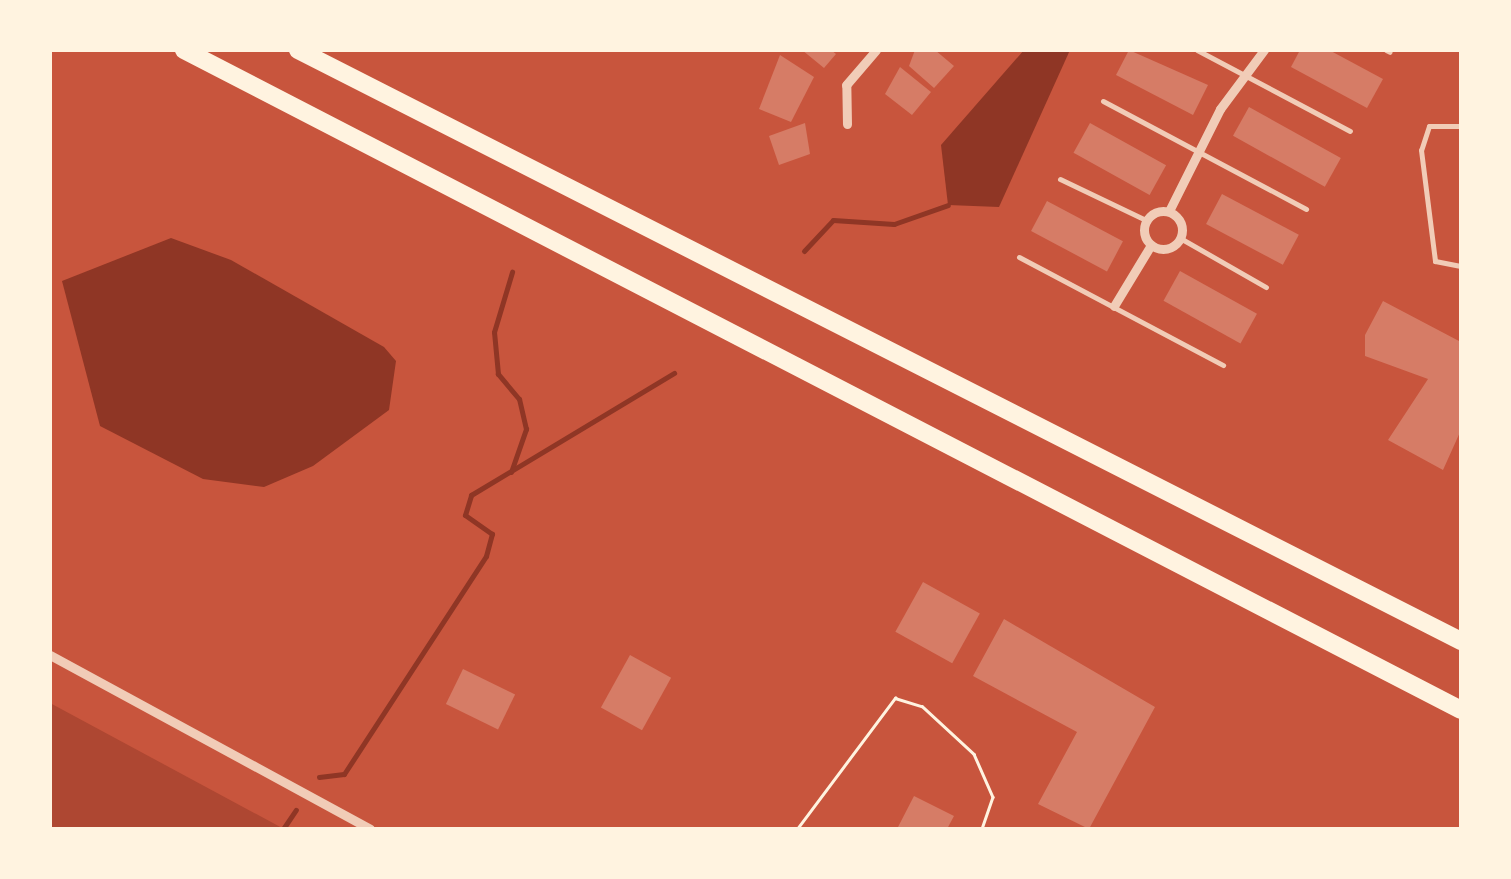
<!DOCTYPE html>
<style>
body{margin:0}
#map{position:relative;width:1511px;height:879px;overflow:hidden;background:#c8553d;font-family:"IBM Plex Sans",sans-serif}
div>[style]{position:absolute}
.green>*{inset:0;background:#ae4732}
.water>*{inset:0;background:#8f3625}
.stream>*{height:5px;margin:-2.5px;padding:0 2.5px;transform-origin:2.5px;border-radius:2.5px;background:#8f3625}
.building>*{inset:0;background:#d67c66;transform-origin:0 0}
.path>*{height:2.5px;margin:-1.25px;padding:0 1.25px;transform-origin:1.25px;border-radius:1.25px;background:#fff3e0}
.service>*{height:5px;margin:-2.5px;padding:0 2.5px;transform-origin:2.5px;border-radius:2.5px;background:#f1ccb7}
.minor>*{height:9px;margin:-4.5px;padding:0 4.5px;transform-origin:4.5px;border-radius:4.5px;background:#f1ccb7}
.minor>.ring{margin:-4.5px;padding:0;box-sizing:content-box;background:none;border:9px solid #f1ccb7;border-radius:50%}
.motorway>*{height:18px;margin:-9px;padding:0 9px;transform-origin:9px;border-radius:9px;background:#fff3e0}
span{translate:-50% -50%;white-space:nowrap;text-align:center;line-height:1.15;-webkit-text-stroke:9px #fff3e0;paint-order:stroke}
.frame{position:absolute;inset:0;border:52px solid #fff3e0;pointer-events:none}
</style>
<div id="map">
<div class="green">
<div style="clip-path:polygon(50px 703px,284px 829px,50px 829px)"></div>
</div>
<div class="water">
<div style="clip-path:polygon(1024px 50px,1070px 50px,999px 207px,948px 205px,941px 145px)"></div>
<div style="clip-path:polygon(171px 238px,231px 260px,384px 347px,396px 361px,389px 410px,313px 466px,264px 487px,203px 479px,100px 426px,62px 281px)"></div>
</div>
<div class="stream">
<div style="left:804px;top:251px;width:42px;rotate:-46.9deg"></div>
<div style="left:833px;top:220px;width:61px;rotate:3.8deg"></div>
<div style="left:894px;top:224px;width:57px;rotate:-19.4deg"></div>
<div style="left:511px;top:472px;width:46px;rotate:-70.8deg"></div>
<div style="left:526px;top:429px;width:31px;rotate:-103deg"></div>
<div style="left:519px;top:399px;width:33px;rotate:-130deg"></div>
<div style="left:498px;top:374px;width:42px;rotate:-95.4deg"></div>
<div style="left:494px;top:332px;width:63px;rotate:-73.3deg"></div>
<div style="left:319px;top:777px;width:25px;rotate:-7deg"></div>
<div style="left:344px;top:774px;width:260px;rotate:-56.9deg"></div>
<div style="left:486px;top:556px;width:23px;rotate:-75deg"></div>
<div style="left:492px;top:534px;width:33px;rotate:-145deg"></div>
<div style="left:465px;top:515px;width:21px;rotate:-73deg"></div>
<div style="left:471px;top:495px;width:237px;rotate:-31deg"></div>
<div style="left:283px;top:829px;width:23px;rotate:-56deg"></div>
</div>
<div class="building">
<div style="clip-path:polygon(802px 50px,831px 50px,836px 54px,824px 68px)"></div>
<div style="clip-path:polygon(915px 50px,935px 50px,954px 66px,934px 88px,909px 66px)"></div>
<div style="clip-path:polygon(1129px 50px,1208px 85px,1193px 115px,1116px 75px)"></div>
<div style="clip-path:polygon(1300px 50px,1329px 50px,1383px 79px,1367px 108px,1291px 67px)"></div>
<div style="clip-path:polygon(780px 55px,814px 77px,791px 122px,759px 109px)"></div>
<div style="clip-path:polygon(900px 67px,931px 92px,912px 115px,885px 94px)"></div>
<div style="left:1249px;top:107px;width:105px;height:33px;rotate:29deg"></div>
<div style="clip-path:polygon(805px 123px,810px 154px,779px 165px,769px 136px)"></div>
<div style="left:1090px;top:123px;width:87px;height:34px;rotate:29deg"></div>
<div style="left:1222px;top:194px;width:87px;height:34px;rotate:28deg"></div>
<div style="left:1047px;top:201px;width:86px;height:34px;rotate:28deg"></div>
<div style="left:1180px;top:271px;width:88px;height:34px;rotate:29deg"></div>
<div style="clip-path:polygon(1383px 301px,1459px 341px,1461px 430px,1443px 470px,1388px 440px,1428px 379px,1365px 356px,1365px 335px)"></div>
<div style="left:923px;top:582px;width:65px;height:57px;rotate:29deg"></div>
<div style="clip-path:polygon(1004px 619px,1155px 707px,1089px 829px,1038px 804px,1077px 732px,973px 676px)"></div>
<div style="left:630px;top:655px;width:47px;height:60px;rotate:29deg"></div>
<div style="left:463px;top:669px;width:58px;height:39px;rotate:26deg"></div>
<div style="clip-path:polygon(914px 796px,954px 816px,947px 829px,897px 829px)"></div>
</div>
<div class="path">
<div style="left:797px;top:829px;width:164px;rotate:-53.2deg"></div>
<div style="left:895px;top:698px;width:28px;rotate:17deg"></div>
<div style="left:922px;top:706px;width:71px;rotate:42.7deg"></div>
<div style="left:974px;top:754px;width:47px;rotate:66.2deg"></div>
<div style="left:993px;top:797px;width:34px;rotate:109deg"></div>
</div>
<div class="service">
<div style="left:1197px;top:50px;width:173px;rotate:27.9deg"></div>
<div style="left:1386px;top:50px;width:4px;rotate:27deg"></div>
<div style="left:1103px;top:101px;width:230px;rotate:28deg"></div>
<div style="left:1461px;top:126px;width:32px;rotate:180deg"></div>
<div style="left:1429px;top:126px;width:25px;rotate:108deg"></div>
<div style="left:1421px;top:150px;width:112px;rotate:82.8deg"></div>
<div style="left:1435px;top:261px;width:26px;rotate:11deg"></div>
<div style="left:1060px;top:179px;width:95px;rotate:25.5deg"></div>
<div style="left:1180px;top:238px;width:99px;rotate:29.7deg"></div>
<div style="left:1019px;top:257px;width:231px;rotate:27.9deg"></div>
</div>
<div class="minor">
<div style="left:847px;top:124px;width:39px;rotate:-91deg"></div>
<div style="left:846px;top:85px;width:46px;rotate:-49.4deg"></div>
<div class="ring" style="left:1144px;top:211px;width:29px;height:29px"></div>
<div style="left:1169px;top:211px;width:114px;rotate:-63.4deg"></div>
<div style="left:1220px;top:109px;width:74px;rotate:-53.3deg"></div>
<div style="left:1114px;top:306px;width:71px;rotate:-58.8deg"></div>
<div style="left:50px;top:655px;width:364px;rotate:28.5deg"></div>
</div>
<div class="motorway">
<div style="left:184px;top:50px;width:1437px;rotate:27.33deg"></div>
<div style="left:298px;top:50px;width:1305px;rotate:26.94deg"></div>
</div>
<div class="frame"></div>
</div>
